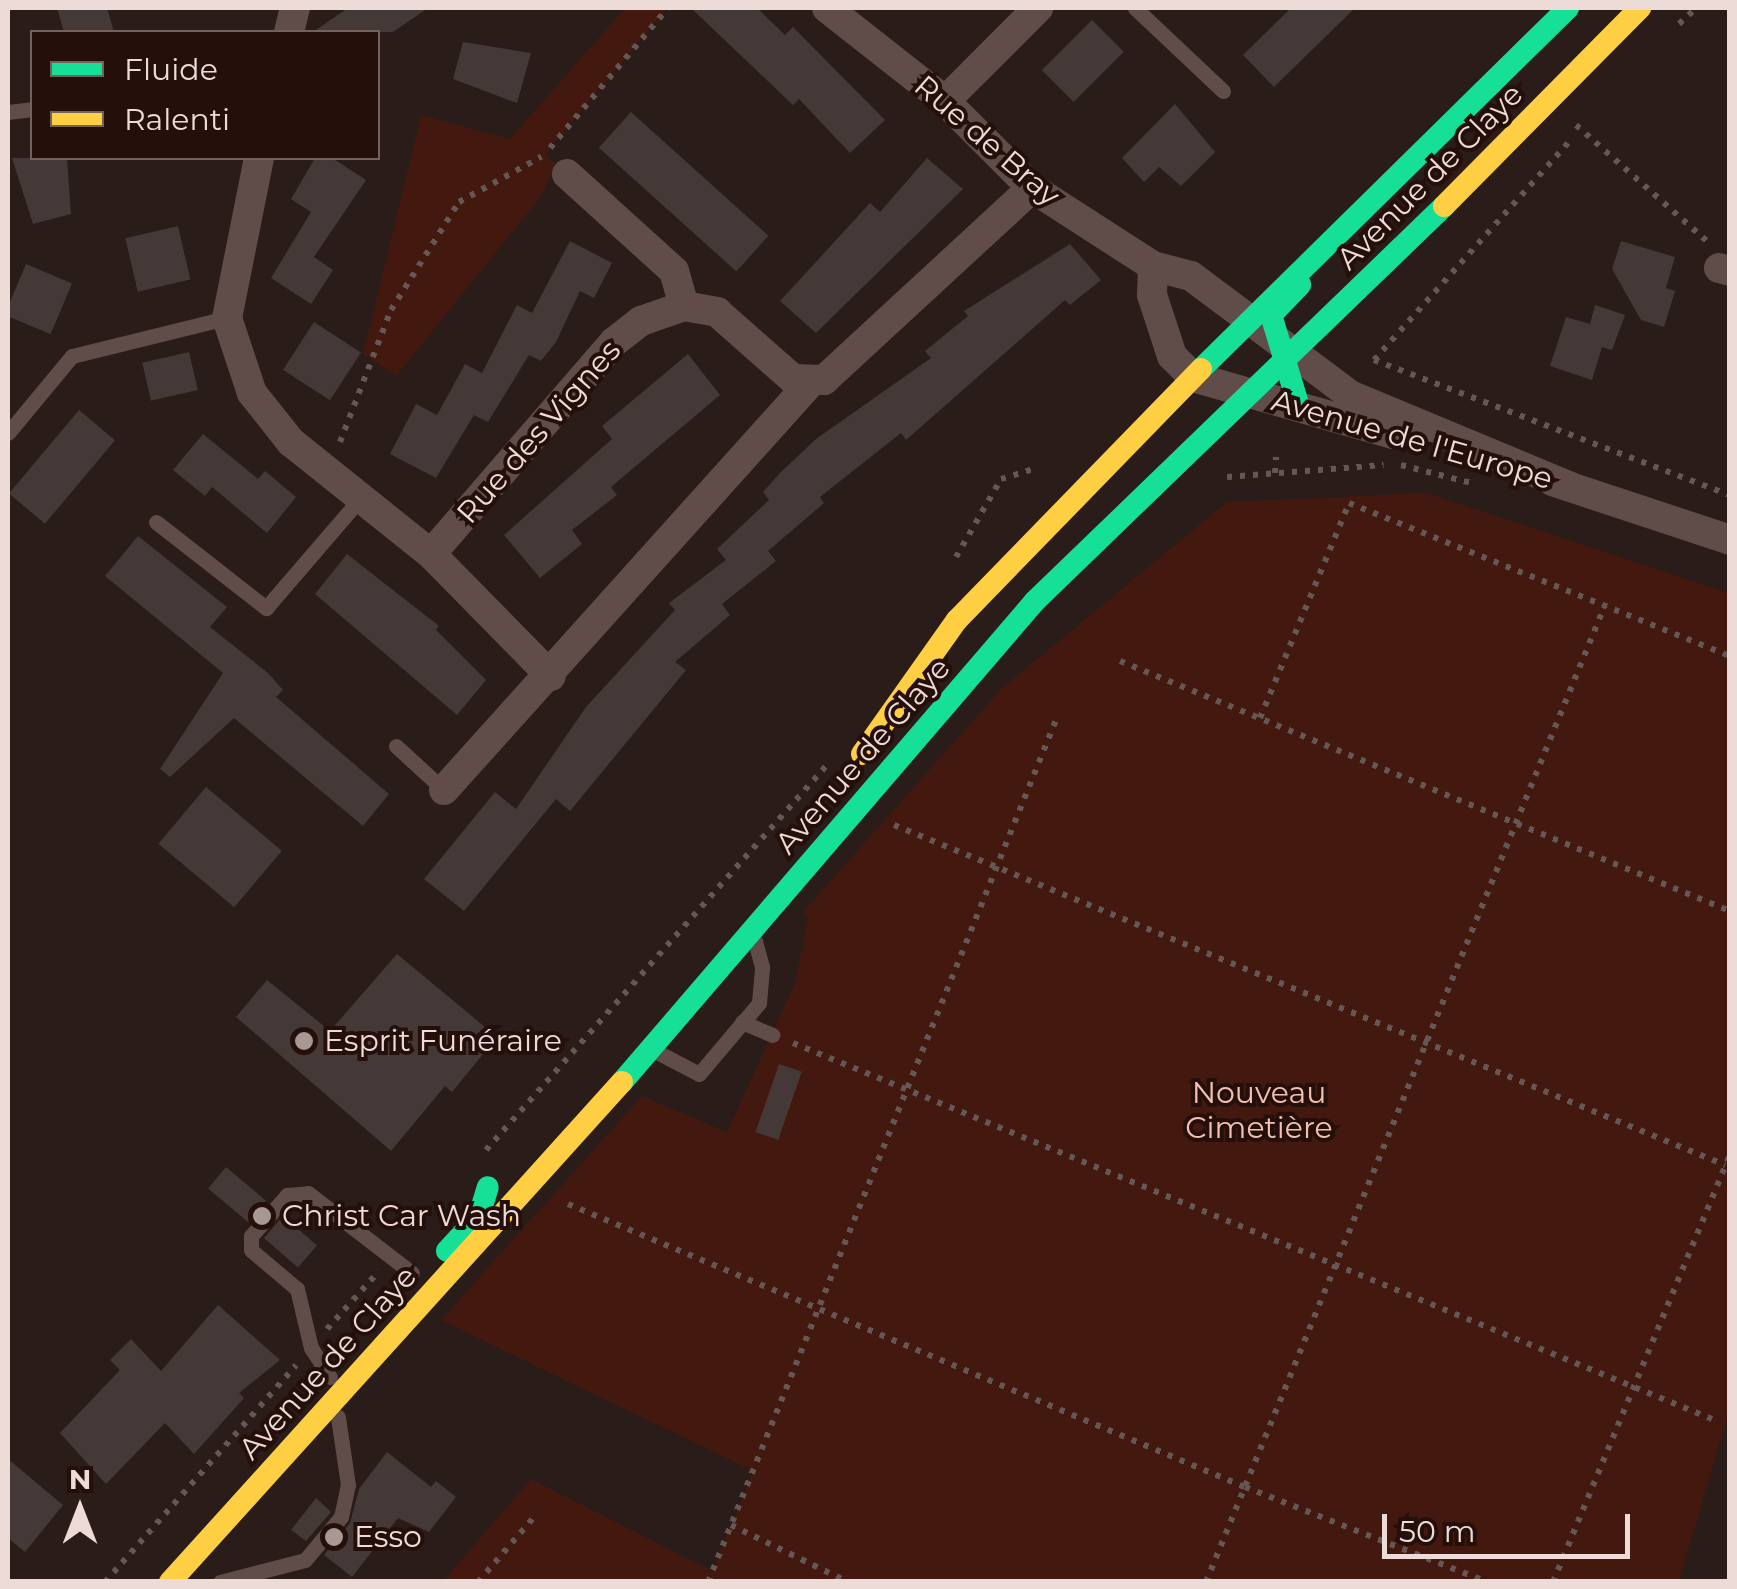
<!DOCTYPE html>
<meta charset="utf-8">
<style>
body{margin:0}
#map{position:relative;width:1737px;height:1589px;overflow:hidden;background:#291c19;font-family:Montserrat,sans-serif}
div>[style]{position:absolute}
.green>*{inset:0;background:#43190f}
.building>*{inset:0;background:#443936;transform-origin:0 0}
.path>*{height:6px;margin-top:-3px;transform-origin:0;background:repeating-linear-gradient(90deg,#655854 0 5px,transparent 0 13px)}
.lane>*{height:15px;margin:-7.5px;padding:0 7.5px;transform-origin:7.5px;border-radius:7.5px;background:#604d49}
.street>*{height:30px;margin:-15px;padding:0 15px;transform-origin:15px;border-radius:15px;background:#604d49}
.fast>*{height:22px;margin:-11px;padding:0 11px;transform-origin:11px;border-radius:11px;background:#16e098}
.slow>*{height:22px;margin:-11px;padding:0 11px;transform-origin:11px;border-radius:11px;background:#ffcf43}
.dots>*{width:28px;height:28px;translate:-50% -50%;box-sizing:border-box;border:5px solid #250f0a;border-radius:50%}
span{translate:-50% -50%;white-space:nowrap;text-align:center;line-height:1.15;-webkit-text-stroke:8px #250f0a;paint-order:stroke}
.street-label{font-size:30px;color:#ecdbd7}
.poi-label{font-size:30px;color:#ecdbd7}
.left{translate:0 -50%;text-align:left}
.park-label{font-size:30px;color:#f2c0b3}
.frame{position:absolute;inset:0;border:10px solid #ecdbd7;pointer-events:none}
.legend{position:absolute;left:30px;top:30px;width:350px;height:130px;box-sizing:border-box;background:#250f0a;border:2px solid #75615c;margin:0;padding:12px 18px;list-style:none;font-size:30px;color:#ecdbd7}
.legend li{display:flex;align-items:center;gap:20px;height:50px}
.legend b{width:50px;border:2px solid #75615c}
.north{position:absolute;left:30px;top:1459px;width:100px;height:100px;-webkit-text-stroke:8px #250f0a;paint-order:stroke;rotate:0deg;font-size:28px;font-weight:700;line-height:40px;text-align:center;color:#ecdbd7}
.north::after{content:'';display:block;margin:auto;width:35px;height:45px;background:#ecdbd7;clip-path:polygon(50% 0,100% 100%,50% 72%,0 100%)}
.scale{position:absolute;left:1382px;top:1514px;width:248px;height:45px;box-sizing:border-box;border:5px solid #ecdbd7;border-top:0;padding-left:12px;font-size:30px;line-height:35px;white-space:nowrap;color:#ecdbd7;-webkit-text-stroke:8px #250f0a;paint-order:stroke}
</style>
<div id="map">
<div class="green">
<div style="clip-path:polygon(625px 8px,668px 8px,545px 154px,556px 165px,539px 199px,396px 376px,363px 354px,421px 115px,510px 139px)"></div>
<div style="clip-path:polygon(1426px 493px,1729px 593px,1729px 1412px,1679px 1581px,443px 1581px,531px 1479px,712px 1571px,753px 1471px,441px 1320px,642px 1096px,727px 1132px,795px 983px,808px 916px,803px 912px,1001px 689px,1227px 502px)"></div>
</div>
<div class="building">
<div style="clip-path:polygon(57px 8px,107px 8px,114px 32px,64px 32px)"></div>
<div style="clip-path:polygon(348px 8px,428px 8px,393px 32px,313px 32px)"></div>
<div style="clip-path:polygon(691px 8px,757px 8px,785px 35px,793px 27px,885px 120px,850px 153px,799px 99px,793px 105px)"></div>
<div style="clip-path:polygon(1291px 8px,1355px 8px,1274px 87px,1243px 55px)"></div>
<div style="left:1092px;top:20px;width:45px;height:71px;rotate:45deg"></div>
<div style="clip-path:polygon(463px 42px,531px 53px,517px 103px,453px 79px)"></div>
<div style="clip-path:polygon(1175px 104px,1215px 152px,1181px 186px,1159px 167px,1144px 182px,1122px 158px)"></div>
<div style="left:631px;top:112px;width:185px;height:48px;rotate:42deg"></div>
<div style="clip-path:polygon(12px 158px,67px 158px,71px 214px,33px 224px)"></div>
<div style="clip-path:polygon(315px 158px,332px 158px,366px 180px,314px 257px,333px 270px,311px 304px,271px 278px,311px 212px,291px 199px)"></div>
<div style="clip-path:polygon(927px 158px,963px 189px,816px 333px,780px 301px,870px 203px,880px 212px)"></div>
<div style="left:178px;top:226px;width:55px;height:54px;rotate:77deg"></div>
<div style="clip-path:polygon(570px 241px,612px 263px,594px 298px,580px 291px,556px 342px,541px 361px,529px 355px,488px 422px,474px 415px,436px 478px,390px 454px,416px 404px,437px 415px,465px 364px,482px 373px,517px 305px,532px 313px)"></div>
<div style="clip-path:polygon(1621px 241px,1675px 257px,1666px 288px,1675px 291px,1664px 327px,1641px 320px,1612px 269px)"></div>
<div style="clip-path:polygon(1070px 244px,1101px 280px,1070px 305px,1065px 300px,906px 440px,901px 433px,820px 497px,824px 503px,768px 551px,776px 561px,722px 604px,730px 615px,675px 662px,686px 670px,570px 811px,556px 799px,464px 911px,424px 879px,495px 792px,516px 809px,586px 707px,675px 610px,669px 603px,726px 560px,717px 549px,769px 500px,763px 492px,780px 473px,816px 439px,931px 358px,925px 351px,968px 316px,964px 311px)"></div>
<div style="left:26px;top:264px;width:50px;height:55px;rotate:23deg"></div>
<div style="clip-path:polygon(1595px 305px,1625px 315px,1612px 350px,1602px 347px,1592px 380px,1550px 366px,1566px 317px,1590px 324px)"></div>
<div style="left:314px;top:322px;width:56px;height:57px;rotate:33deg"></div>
<div style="left:189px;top:352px;width:39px;height:48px;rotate:77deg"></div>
<div style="clip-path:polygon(688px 354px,720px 395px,611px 487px,617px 495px,572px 530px,582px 544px,540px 578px,504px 535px,612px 439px,602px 426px)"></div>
<div style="left:79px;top:410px;width:47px;height:109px;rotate:40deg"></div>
<div style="clip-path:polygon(203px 434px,258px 479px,265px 471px,296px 497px,267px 533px,212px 487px,205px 496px,173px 470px)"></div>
<div style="clip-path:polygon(138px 536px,227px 607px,210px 627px,268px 673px,283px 690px,276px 697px,389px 794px,363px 826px,234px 718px,170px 777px,160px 769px,223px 673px,105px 576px)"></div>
<div style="clip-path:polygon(347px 554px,439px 626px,436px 630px,486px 680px,457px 715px,315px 594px)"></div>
<div style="left:206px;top:787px;width:99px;height:74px;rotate:40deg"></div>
<div style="clip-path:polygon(397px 954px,497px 1037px,452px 1092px,445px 1086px,391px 1151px,236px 1017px,267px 980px,330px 1031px)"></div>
<div style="left:779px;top:1064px;width:24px;height:72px;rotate:19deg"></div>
<div style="left:226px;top:1167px;width:52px;height:28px;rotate:40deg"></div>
<div style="left:283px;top:1216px;width:45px;height:29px;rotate:41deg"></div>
<div style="clip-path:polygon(218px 1305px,280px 1360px,239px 1393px,244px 1398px,194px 1454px,165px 1423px,106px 1484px,60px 1433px,120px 1370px,110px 1360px,131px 1339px,161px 1371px)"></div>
<div style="clip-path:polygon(387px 1452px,431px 1487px,436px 1481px,456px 1497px,429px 1532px,398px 1518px,352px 1577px,324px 1555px,350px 1523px,359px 1489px)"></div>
<div style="clip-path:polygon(8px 1459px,63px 1505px,25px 1552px,8px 1538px)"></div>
<div style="clip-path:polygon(316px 1498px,331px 1512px,306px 1541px,291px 1530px)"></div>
</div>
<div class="path">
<div style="left:1679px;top:24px;width:23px;rotate:-43deg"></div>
<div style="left:1576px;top:125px;width:176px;rotate:41.6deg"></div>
<div style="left:1568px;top:143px;width:291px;rotate:131.8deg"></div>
<div style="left:1374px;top:360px;width:381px;rotate:20.8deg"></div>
<div style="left:550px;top:148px;width:183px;rotate:-49.9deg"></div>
<div style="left:340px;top:442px;width:142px;rotate:-68.9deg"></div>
<div style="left:391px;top:310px;width:128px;rotate:-57.8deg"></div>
<div style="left:459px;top:202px;width:94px;rotate:-28.8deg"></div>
<div style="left:1401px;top:465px;width:72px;rotate:14.4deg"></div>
<div style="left:1275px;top:473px;width:16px;rotate:-86deg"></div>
<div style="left:1227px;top:477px;width:157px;rotate:-4.4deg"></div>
<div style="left:956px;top:557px;width:90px;rotate:-60deg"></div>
<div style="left:1001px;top:479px;width:37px;rotate:-17deg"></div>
<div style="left:1120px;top:661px;width:659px;rotate:22.29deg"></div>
<div style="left:1260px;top:718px;width:233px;rotate:-67.5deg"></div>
<div style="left:1349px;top:503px;width:411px;rotate:21.9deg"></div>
<div style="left:894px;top:825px;width:898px;rotate:22.25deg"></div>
<div style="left:793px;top:1043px;width:993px;rotate:22.25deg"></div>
<div style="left:486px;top:1150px;width:513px;rotate:-48.48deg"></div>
<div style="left:568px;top:1204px;width:734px;rotate:22.69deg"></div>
<div style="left:1245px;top:1487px;width:260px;rotate:21.4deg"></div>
<div style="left:327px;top:1329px;width:78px;rotate:-48.1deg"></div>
<div style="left:731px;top:1525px;width:130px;rotate:26deg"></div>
<div style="left:105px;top:1582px;width:289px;rotate:-48.6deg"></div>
<div style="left:478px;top:1582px;width:87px;rotate:-49.2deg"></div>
<div style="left:708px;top:1582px;width:930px;rotate:-68.02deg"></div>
<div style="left:1206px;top:1582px;width:1055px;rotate:-67.79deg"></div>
<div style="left:1553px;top:1582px;width:462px;rotate:-67.5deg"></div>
</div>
<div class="lane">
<div style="left:1135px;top:8px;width:121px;rotate:43.3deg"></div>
<div style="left:8px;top:112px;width:24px;rotate:-7deg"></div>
<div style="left:8px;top:433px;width:100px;rotate:-50.3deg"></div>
<div style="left:72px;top:356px;width:160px;rotate:-13.8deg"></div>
<div style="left:156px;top:522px;width:140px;rotate:38deg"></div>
<div style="left:266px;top:608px;width:143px;rotate:-49.3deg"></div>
<div style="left:396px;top:746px;width:65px;rotate:42.5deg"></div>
<div style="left:742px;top:1022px;width:33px;rotate:23deg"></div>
<div style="left:659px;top:1053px;width:45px;rotate:27.7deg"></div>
<div style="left:699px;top:1074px;width:93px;rotate:-49.8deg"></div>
<div style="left:759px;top:1003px;width:36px;rotate:-85deg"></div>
<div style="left:762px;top:967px;width:28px;rotate:-105deg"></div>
<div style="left:330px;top:1377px;width:35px;rotate:-123deg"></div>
<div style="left:311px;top:1348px;width:61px;rotate:-103.3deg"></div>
<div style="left:297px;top:1289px;width:60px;rotate:-139.7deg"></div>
<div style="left:251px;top:1250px;width:14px;rotate:-90deg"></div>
<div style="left:251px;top:1236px;width:55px;rotate:-48.7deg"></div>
<div style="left:287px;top:1195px;width:21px;rotate:-5deg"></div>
<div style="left:308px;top:1193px;width:131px;rotate:37.6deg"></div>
<div style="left:220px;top:1582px;width:88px;rotate:-14.5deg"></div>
<div style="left:305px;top:1560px;width:56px;rotate:-50.1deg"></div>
<div style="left:341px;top:1517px;width:33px;rotate:-78deg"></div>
<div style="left:348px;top:1485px;width:69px;rotate:-98.4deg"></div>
</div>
<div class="street">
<div style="left:827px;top:8px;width:150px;rotate:38.2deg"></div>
<div style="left:945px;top:101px;width:123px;rotate:45deg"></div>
<div style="left:1032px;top:188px;width:144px;rotate:32.8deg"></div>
<div style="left:1153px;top:266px;width:39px;rotate:15deg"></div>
<div style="left:1191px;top:276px;width:199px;rotate:36.8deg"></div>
<div style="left:1350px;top:395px;width:239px;rotate:22.6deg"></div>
<div style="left:289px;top:32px;width:25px;rotate:-76deg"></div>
<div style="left:945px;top:101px;width:132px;rotate:-45deg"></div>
<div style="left:259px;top:158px;width:163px;rotate:101.3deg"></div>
<div style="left:227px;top:318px;width:79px;rotate:71.6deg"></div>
<div style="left:252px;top:393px;width:63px;rotate:51.5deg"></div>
<div style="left:291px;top:442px;width:179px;rotate:38.7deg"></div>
<div style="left:431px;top:554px;width:280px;rotate:-49.2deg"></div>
<div style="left:614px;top:342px;width:34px;rotate:-38deg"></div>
<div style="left:641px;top:321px;width:46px;rotate:-19.2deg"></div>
<div style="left:684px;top:306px;width:34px;rotate:10deg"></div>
<div style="left:717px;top:312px;width:101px;rotate:41.4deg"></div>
<div style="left:793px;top:379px;width:31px;rotate:2deg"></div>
<div style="left:824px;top:380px;width:283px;rotate:-42.7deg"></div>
<div style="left:567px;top:174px;width:144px;rotate:42.2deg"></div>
<div style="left:674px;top:271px;width:36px;rotate:74deg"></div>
<div style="left:1153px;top:266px;width:29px;rotate:92deg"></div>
<div style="left:1152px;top:295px;width:64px;rotate:71.8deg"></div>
<div style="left:1172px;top:356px;width:30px;rotate:45deg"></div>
<div style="left:1193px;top:377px;width:208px;rotate:15.9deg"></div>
<div style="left:1719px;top:268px;width:11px;rotate:15deg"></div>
<div style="left:1552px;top:481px;width:188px;rotate:18.3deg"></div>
<div style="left:431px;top:554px;width:171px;rotate:45.5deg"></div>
<div style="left:444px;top:790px;width:547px;rotate:-48.04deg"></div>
</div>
<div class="fast">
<div style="left:1201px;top:369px;width:515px;rotate:-44.53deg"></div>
<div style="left:1299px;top:407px;width:96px;rotate:-106.9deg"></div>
<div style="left:1271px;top:315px;width:42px;rotate:-46deg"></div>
<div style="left:622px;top:1082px;width:634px;rotate:-49.35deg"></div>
<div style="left:1035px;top:601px;width:569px;rotate:-44deg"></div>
<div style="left:447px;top:1251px;width:47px;rotate:-47.6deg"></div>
<div style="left:479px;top:1216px;width:30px;rotate:-73deg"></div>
</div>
<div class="slow">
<div style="left:1444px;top:206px;width:279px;rotate:-45.3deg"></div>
<div style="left:862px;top:754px;width:164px;rotate:-54.7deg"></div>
<div style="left:957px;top:620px;width:350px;rotate:-45.8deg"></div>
<div style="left:170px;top:1582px;width:674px;rotate:-47.89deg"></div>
</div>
<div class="dots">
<div style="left:304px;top:1041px;background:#a89894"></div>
<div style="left:262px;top:1216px;background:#a89894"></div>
<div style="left:334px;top:1537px;background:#a89894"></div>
</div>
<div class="street-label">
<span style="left:987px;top:141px;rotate:41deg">Rue de Bray</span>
<span style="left:1430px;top:177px;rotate:-45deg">Avenue de Claye</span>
<span style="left:539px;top:432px;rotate:-49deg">Rue des Vignes</span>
<span style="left:1412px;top:440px;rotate:16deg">Avenue de l'Europe</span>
<span style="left:863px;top:756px;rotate:-49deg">Avenue de Claye</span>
<span style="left:328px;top:1363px;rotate:-48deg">Avenue de Claye</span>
</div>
<div class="poi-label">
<span class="left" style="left:324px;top:1041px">Esprit Funéraire</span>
<span class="left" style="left:282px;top:1216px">Christ Car Wash</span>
<span class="left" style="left:354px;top:1537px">Esso</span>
</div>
<div class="park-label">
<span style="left:1259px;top:1110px">Nouveau<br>Cimetière</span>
</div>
<div class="frame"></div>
<ul class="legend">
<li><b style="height:12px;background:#16e098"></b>Fluide</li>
<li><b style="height:12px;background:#ffcf43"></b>Ralenti</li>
</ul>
<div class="north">N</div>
<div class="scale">50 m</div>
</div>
